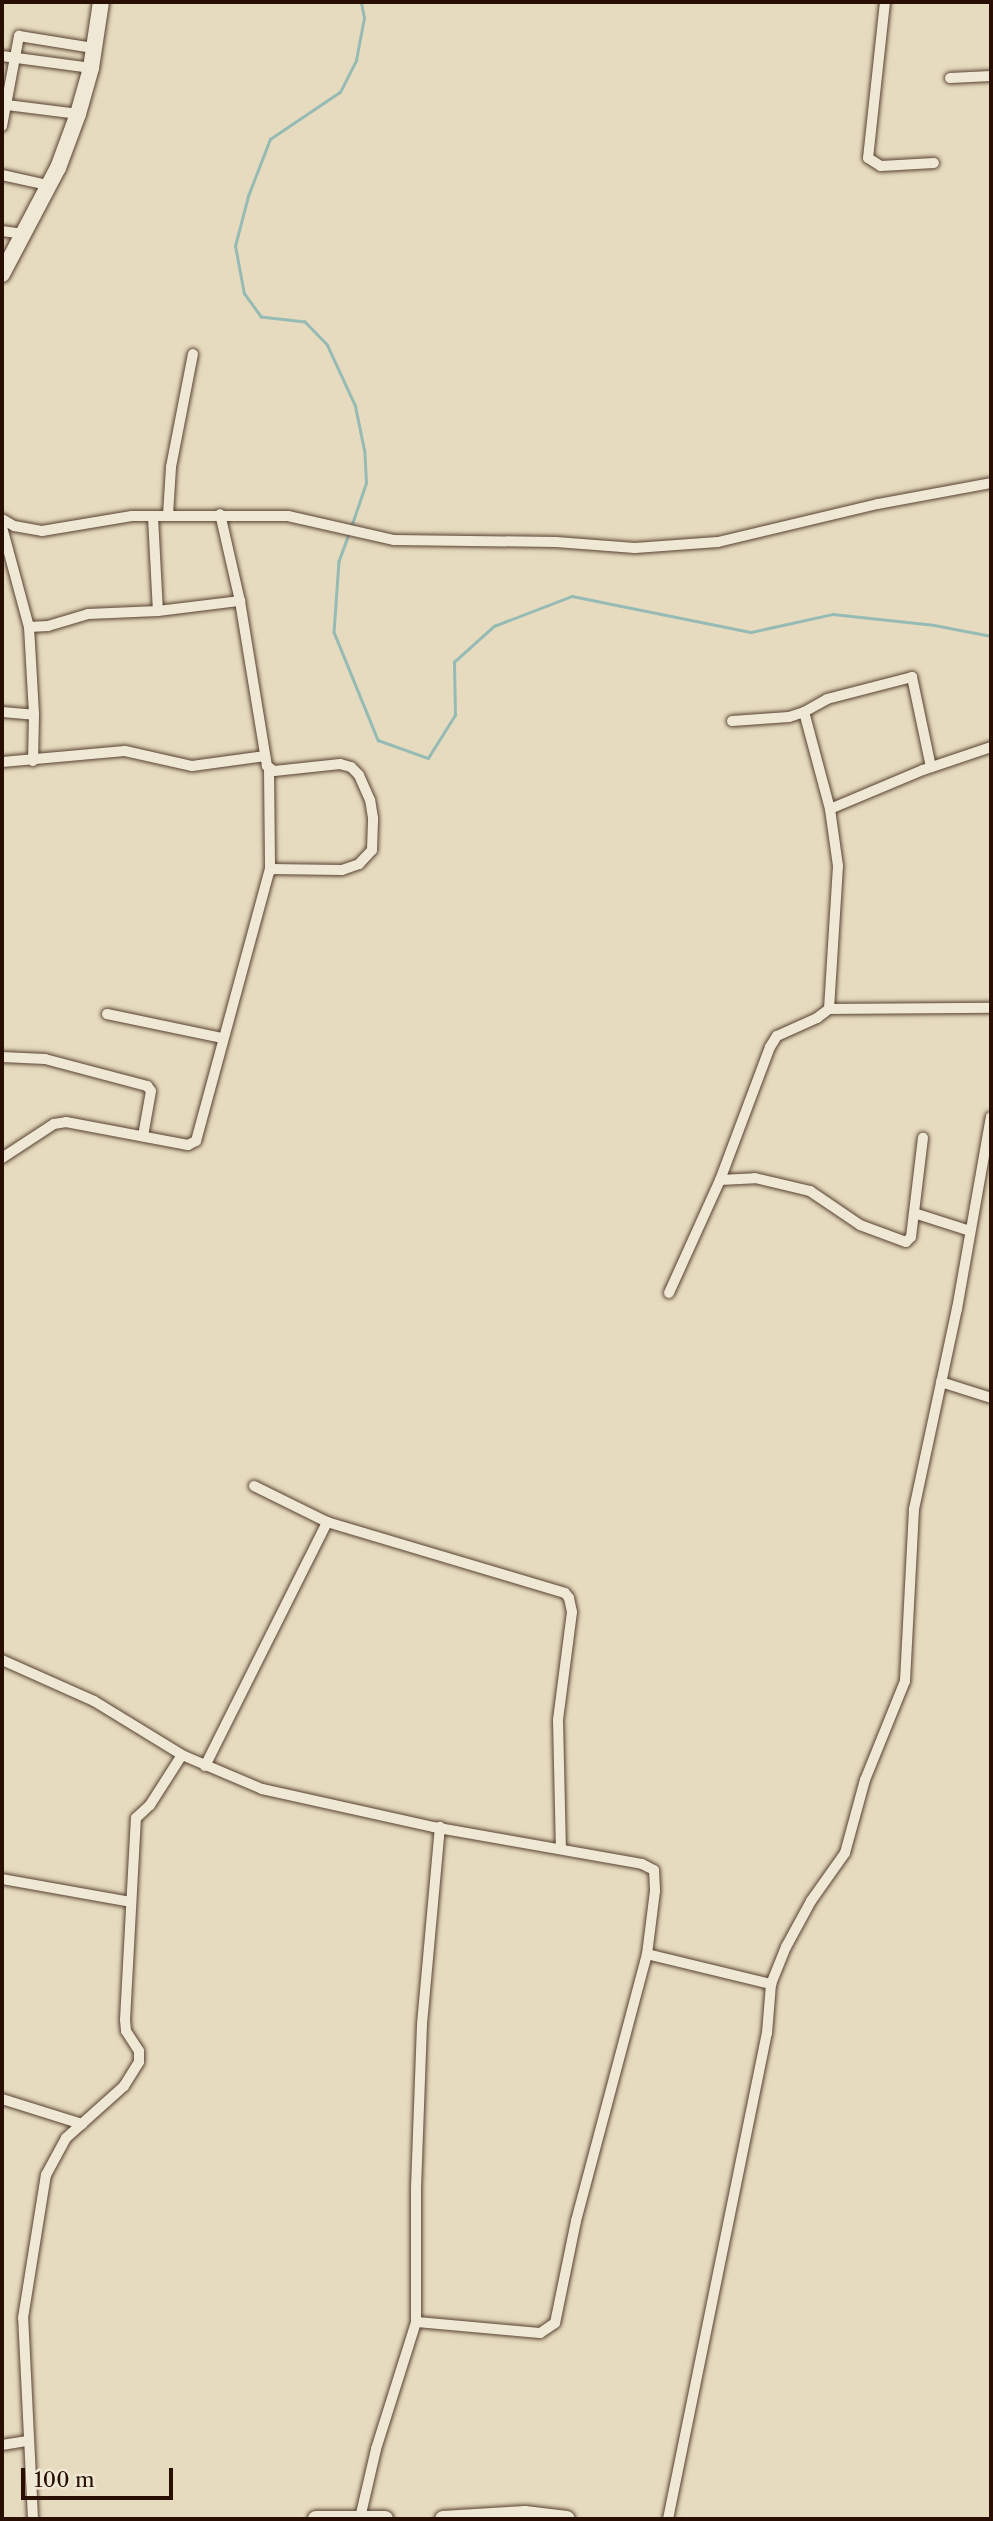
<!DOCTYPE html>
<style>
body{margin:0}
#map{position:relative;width:993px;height:2521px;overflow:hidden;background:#e6dbbe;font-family:"Libre Caslon Text",serif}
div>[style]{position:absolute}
.stream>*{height:2.5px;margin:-1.25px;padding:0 1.25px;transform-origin:1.25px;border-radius:1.25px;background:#96bbb5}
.roads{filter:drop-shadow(0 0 2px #584131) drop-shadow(0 0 2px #584131)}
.street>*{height:10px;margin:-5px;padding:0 5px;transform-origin:5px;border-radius:5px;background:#efe8d5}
.secondary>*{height:16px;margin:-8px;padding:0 8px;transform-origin:8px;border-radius:8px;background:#efe8d5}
span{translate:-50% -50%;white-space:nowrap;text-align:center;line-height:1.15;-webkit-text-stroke:5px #efe8d5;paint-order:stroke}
.frame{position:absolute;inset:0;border:4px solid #290e02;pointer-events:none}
.scale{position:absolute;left:21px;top:2468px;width:152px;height:32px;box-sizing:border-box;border:4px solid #290e02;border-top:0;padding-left:9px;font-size:21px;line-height:24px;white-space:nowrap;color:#290e02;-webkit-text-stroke:5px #efe8d5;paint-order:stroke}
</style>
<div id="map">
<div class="stream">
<div style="left:351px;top:527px;width:46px;rotate:-71.2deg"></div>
<div style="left:366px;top:483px;width:33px;rotate:-93deg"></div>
<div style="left:364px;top:450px;width:45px;rotate:-101.6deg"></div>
<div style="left:355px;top:406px;width:67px;rotate:-114.7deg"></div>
<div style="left:327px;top:345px;width:32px;rotate:-134deg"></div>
<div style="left:305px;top:322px;width:44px;rotate:-173.5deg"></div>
<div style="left:261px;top:317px;width:29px;rotate:-126deg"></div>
<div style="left:244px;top:294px;width:49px;rotate:-100.6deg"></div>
<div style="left:235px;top:246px;width:52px;rotate:-75.4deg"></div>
<div style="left:248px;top:196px;width:61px;rotate:-68.9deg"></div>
<div style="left:270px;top:139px;width:84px;rotate:-33.9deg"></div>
<div style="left:340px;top:92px;width:36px;rotate:-63deg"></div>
<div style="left:356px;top:60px;width:43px;rotate:-79.2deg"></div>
<div style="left:364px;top:18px;width:16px;rotate:-101deg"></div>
<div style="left:349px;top:534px;width:29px;rotate:110deg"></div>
<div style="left:339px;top:561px;width:71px;rotate:94deg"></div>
<div style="left:334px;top:632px;width:117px;rotate:67.8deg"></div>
<div style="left:378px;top:740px;width:53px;rotate:19.8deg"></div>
<div style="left:428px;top:758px;width:51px;rotate:-57.9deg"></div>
<div style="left:455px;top:715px;width:53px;rotate:-91.1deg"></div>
<div style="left:454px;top:662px;width:54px;rotate:-42deg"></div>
<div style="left:494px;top:626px;width:84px;rotate:-21deg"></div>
<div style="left:572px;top:596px;width:183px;rotate:11.4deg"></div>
<div style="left:751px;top:632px;width:84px;rotate:-12.4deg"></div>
<div style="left:833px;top:614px;width:102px;rotate:6.2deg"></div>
<div style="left:934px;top:625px;width:58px;rotate:10.9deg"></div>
</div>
<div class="roads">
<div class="street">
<div style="left:885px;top:2px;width:157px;rotate:96.2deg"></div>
<div style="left:868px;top:158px;width:15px;rotate:32deg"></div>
<div style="left:881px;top:166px;width:53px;rotate:-3.2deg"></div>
<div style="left:2px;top:56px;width:90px;rotate:7.7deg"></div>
<div style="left:950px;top:78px;width:41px;rotate:-2.8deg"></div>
<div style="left:7px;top:105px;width:72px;rotate:7.2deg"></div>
<div style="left:2px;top:126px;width:92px;rotate:-79.3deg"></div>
<div style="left:19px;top:36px;width:75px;rotate:9.2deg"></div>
<div style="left:2px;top:175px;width:47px;rotate:12.3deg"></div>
<div style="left:2px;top:231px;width:21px;rotate:8deg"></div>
<div style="left:168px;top:515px;width:48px;rotate:-86.4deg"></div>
<div style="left:171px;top:467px;width:115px;rotate:-79deg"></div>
<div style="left:153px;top:517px;width:94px;rotate:87deg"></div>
<div style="left:2px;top:519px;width:14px;rotate:30deg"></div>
<div style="left:14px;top:526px;width:28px;rotate:10deg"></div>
<div style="left:42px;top:531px;width:91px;rotate:-9.5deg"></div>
<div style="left:132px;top:516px;width:156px"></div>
<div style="left:288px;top:516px;width:109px;rotate:12.8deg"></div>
<div style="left:394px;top:540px;width:162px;rotate:0.7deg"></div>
<div style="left:556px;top:542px;width:79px;rotate:4.3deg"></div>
<div style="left:635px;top:548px;width:83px;rotate:-4.1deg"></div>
<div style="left:718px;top:542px;width:164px;rotate:-13.4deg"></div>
<div style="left:878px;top:504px;width:115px;rotate:-10.5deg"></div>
<div style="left:2px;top:527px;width:104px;rotate:74.9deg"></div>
<div style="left:29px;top:627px;width:88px;rotate:86.7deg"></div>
<div style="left:34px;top:715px;width:46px;rotate:91.2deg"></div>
<div style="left:29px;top:627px;width:19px;rotate:-3deg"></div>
<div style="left:48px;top:626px;width:42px;rotate:-16.7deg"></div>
<div style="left:88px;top:614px;width:70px;rotate:-2.5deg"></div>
<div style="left:158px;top:611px;width:83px;rotate:-7deg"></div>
<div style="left:2px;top:712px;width:32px;rotate:5deg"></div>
<div style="left:732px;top:721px;width:57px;rotate:-4deg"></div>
<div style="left:789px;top:717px;width:16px;rotate:-18deg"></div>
<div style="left:2px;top:762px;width:123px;rotate:-5.1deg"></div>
<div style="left:125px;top:751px;width:69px;rotate:12.6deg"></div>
<div style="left:192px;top:766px;width:74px;rotate:-7.8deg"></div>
<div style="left:269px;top:769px;width:102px;rotate:89.4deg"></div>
<div style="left:830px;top:809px;width:101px;rotate:-22.8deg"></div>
<div style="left:923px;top:770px;width:72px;rotate:-18.7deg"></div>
<div style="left:829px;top:1009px;width:143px;rotate:-86.4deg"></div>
<div style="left:838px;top:866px;width:58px;rotate:-98deg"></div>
<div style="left:830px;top:809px;width:100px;rotate:-105deg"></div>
<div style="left:804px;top:712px;width:26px;rotate:-29deg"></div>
<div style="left:827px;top:699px;width:88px;rotate:-14.5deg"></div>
<div style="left:912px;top:677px;width:92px;rotate:78.1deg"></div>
<div style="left:107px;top:1014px;width:117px;rotate:11.8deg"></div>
<div style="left:2px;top:1057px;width:43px;rotate:2.7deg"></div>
<div style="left:45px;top:1059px;width:106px;rotate:14.8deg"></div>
<div style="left:147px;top:1086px;width:6px;rotate:51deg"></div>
<div style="left:151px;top:1091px;width:46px;rotate:100.1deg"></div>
<div style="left:2px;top:1158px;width:62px;rotate:-33.2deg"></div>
<div style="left:54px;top:1124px;width:12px;rotate:-9deg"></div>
<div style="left:66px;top:1122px;width:124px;rotate:10.7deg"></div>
<div style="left:188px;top:1145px;width:9px;rotate:-27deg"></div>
<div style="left:196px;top:1141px;width:282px;rotate:-74.8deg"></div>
<div style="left:270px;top:869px;width:72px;rotate:0.8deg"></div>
<div style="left:342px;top:870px;width:18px;rotate:-19deg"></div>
<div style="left:359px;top:864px;width:19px;rotate:-47deg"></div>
<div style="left:372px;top:850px;width:32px;rotate:-88deg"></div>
<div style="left:373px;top:818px;width:18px;rotate:-99deg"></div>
<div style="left:370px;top:800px;width:27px;rotate:-114deg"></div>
<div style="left:359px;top:775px;width:11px;rotate:-135deg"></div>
<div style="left:351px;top:767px;width:11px;rotate:-165deg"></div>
<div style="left:340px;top:764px;width:66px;rotate:173.9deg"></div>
<div style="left:274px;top:771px;width:9px;rotate:-144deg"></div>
<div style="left:267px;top:766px;width:167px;rotate:-99.3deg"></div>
<div style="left:240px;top:601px;width:89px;rotate:-102.9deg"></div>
<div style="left:720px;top:1180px;width:35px;rotate:-3deg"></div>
<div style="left:755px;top:1178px;width:57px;rotate:13.3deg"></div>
<div style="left:810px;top:1191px;width:60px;rotate:34.2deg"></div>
<div style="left:860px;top:1225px;width:49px;rotate:20.3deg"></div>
<div style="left:906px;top:1242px;width:7px;rotate:-45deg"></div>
<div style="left:911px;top:1237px;width:100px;rotate:-83.1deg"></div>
<div style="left:914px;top:1213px;width:59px;rotate:17.8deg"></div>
<div style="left:669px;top:1293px;width:124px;rotate:-65.7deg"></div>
<div style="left:720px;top:1180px;width:142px;rotate:-69.4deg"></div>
<div style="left:770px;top:1047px;width:13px;rotate:-58deg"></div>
<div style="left:777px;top:1036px;width:44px;rotate:-24.2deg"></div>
<div style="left:817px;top:1018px;width:15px;rotate:-37deg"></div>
<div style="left:829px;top:1009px;width:162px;rotate:-0.4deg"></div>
<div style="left:941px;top:1382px;width:52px;rotate:17.7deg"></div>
<div style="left:254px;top:1486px;width:81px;rotate:26.3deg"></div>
<div style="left:2px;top:1660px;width:101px;rotate:24deg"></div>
<div style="left:94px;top:1701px;width:103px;rotate:31.5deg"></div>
<div style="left:182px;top:1755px;width:87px;rotate:23deg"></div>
<div style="left:262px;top:1789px;width:175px;rotate:12.5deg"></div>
<div style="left:433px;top:1827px;width:212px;rotate:10deg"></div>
<div style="left:642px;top:1864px;width:13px;rotate:27deg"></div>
<div style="left:654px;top:1870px;width:21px;rotate:87deg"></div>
<div style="left:655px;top:1891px;width:64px;rotate:97.2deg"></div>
<div style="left:647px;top:1954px;width:276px;rotate:104.9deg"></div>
<div style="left:576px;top:2221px;width:104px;rotate:101.6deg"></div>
<div style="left:555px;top:2323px;width:18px;rotate:146deg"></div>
<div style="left:540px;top:2333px;width:124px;rotate:-174.9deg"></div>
<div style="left:205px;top:1766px;width:273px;rotate:-63.4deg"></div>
<div style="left:327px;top:1522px;width:248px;rotate:16.6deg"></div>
<div style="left:565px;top:1593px;width:6px;rotate:51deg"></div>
<div style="left:569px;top:1598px;width:14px;rotate:78deg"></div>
<div style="left:572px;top:1612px;width:109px;rotate:97.4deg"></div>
<div style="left:558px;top:1720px;width:128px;rotate:88.7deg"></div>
<div style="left:2px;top:1879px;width:131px;rotate:10.1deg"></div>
<div style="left:647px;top:1954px;width:128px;rotate:13.6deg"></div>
<div style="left:2px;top:2099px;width:84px;rotate:17.4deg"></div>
<div style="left:2px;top:2445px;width:26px;rotate:-9deg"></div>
<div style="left:360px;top:2518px;width:71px;rotate:-76.9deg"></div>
<div style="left:376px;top:2449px;width:133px;rotate:-72.5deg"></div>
<div style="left:416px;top:2322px;width:134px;rotate:-90deg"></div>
<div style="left:416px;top:2188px;width:164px;rotate:-87.9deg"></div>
<div style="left:422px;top:2024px;width:198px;rotate:-84.8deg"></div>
<div style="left:33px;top:2519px;width:201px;rotate:-92.8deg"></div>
<div style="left:23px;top:2318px;width:145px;rotate:-80.9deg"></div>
<div style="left:46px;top:2175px;width:42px;rotate:-61.6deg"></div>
<div style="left:66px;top:2138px;width:78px;rotate:-41.9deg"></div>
<div style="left:124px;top:2086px;width:28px;rotate:-58deg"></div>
<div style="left:139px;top:2062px;width:11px;rotate:-90deg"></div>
<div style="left:139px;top:2051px;width:24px;rotate:-123deg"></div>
<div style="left:126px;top:2031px;width:11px;rotate:-95deg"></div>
<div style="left:125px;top:2020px;width:202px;rotate:-86.9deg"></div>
<div style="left:136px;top:1818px;width:19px;rotate:-43deg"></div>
<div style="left:150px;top:1805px;width:59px;rotate:-57.4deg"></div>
<div style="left:668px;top:2519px;width:496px;rotate:-78.5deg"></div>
<div style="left:767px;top:2033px;width:49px;rotate:-85.3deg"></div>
<div style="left:771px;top:1984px;width:40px;rotate:-68deg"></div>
<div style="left:786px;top:1947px;width:52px;rotate:-61.5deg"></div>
<div style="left:811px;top:1901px;width:59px;rotate:-54.7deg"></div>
<div style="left:845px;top:1853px;width:76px;rotate:-74.7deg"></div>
<div style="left:865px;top:1780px;width:107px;rotate:-68deg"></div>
<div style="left:905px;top:1681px;width:172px;rotate:-87deg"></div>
<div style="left:914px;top:1509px;width:205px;rotate:-77.9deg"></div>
<div style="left:957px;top:1309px;width:195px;rotate:-80deg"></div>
</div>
<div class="secondary">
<div style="left:2px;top:274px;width:120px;rotate:-62.2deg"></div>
<div style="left:58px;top:168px;width:58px;rotate:-69.7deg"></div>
<div style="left:78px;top:114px;width:48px;rotate:-74.2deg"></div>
<div style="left:91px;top:68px;width:67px;rotate:-81.4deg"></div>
<div style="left:316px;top:2519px;width:69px"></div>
<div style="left:443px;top:2519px;width:82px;rotate:-3.5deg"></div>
<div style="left:525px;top:2514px;width:42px;rotate:6.8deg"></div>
</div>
</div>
<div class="frame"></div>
<div class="scale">100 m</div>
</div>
